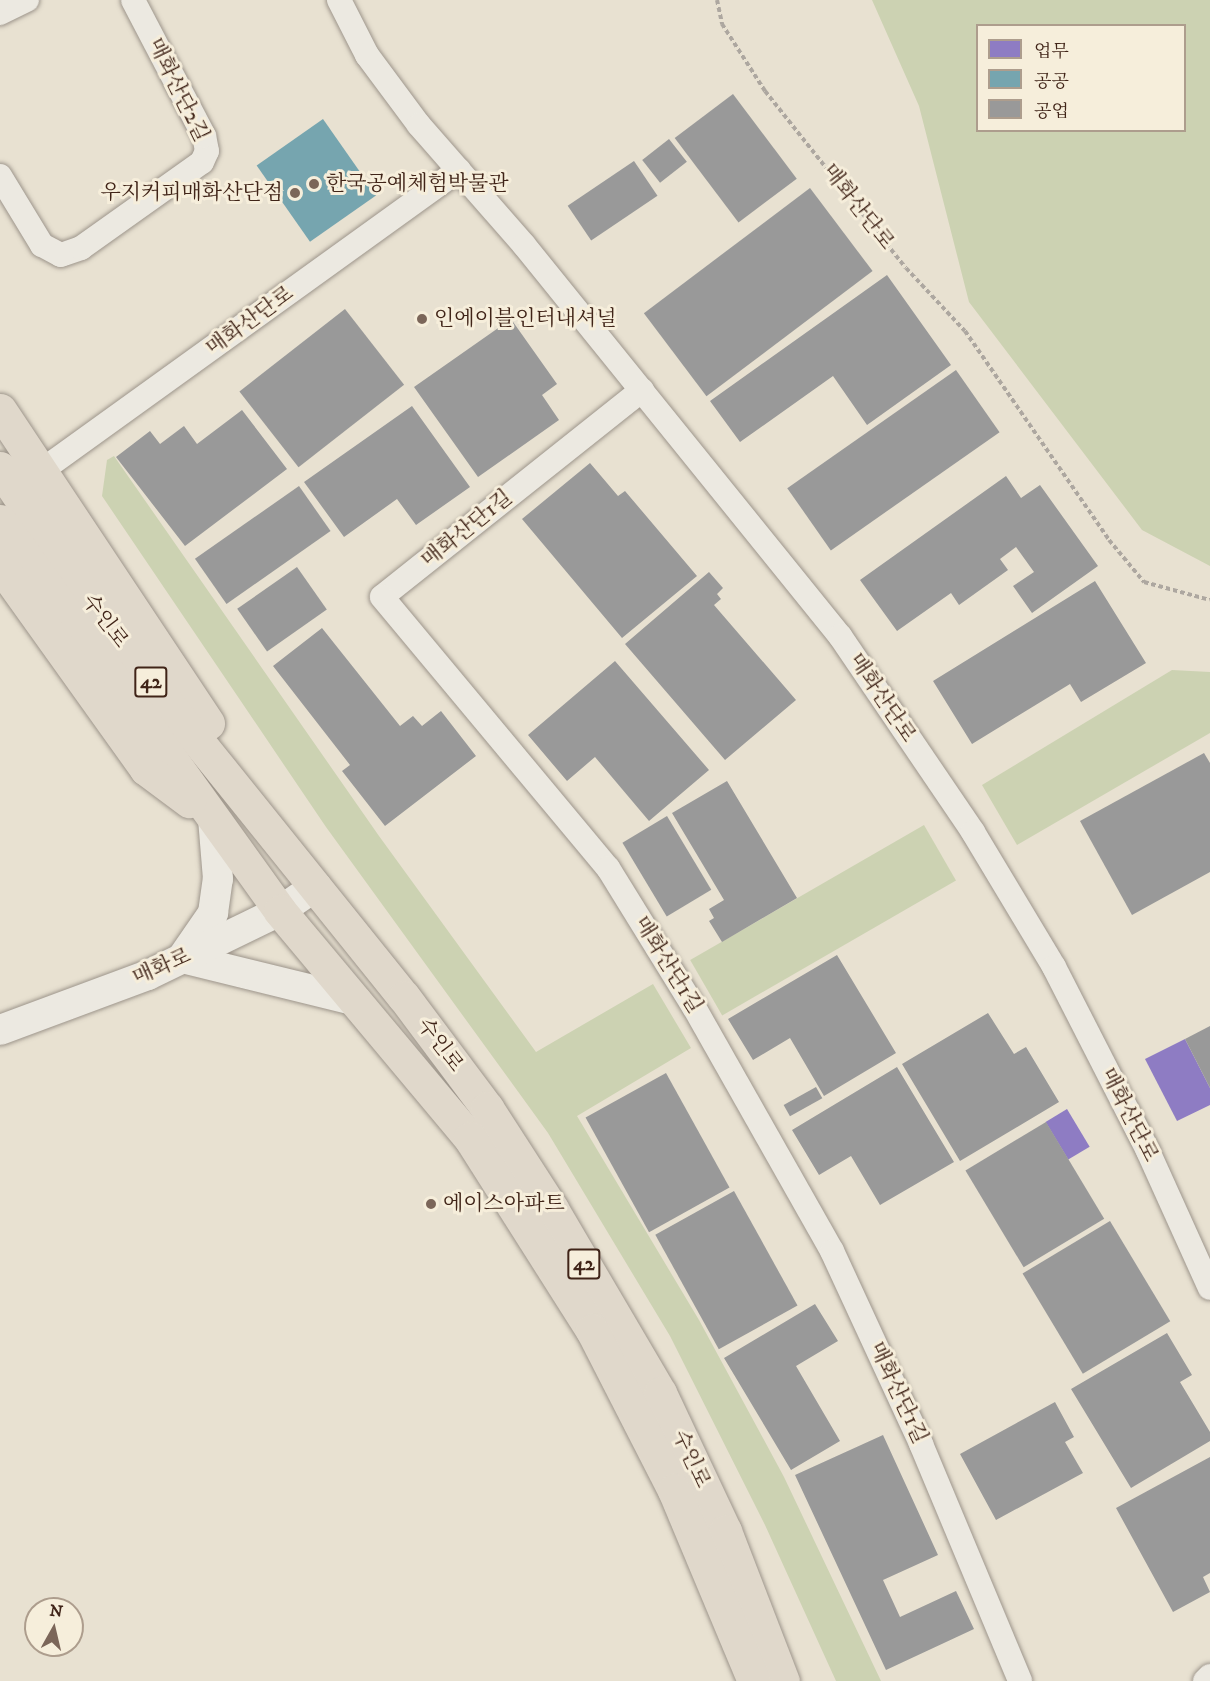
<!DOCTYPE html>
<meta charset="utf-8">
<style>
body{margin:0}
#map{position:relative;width:1210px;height:1681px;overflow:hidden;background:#e8e1d1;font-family:"IM FELL DW Pica","Noto Serif KR",serif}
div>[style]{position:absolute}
.green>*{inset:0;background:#ccd2b2;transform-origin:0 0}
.offices>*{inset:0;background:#8e7cc3;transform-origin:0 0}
.public>*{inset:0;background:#76a5af;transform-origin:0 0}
.industry>*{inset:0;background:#999;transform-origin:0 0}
.path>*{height:4px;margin-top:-2px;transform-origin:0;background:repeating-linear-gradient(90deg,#ada7a0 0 4.5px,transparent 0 7.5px)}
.roads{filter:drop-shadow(0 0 2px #9d958b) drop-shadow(0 0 2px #9d958b)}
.minor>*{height:24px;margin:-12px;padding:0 12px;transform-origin:12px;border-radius:12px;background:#ece9e1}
.tertiary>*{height:30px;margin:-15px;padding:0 15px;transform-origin:15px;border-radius:15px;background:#ece9e1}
.primary>*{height:33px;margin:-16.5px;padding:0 16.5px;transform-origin:16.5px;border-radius:16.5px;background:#e0d8cb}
.dots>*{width:16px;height:16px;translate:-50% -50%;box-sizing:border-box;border:3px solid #f6eedb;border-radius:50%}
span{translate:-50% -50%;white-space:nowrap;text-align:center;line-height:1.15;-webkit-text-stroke:6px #f6eedb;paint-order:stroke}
.shield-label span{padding:2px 4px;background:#f6eedb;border:2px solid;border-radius:4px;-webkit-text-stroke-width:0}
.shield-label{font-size:20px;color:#402418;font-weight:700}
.street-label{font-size:21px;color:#402418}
.poi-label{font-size:21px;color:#402418}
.left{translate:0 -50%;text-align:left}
.right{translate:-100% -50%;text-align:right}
.legend{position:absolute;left:976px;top:24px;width:210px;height:108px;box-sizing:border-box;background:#f6eedb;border:2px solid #ad9d8d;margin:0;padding:8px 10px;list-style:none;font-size:18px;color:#402418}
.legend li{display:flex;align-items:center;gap:12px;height:30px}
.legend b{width:30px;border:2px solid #ad9d8d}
.north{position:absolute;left:24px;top:1597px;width:60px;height:60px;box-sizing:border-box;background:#f6eedb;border:2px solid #ad9d8d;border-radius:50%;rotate:8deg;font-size:16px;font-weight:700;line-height:24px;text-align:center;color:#402418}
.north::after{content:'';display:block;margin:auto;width:21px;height:27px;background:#7b6659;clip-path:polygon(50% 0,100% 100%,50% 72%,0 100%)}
</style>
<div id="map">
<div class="green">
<div style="clip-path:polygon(evenodd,872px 0,1210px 0,1210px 566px,1142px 530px,969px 302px,919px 106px,872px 0,978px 26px,1184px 26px,1184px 130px,978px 130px,978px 26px)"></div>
<div style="clip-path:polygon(114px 456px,379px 836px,536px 1052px,653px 984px,691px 1048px,577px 1116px,699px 1320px,784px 1477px,881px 1681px,836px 1681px,765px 1525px,670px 1336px,548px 1133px,326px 827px,102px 496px,107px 460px)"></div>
<div style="clip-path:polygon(1172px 670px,1210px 672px,1210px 733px,1017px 845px,982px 785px)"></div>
<div style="left:924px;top:825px;width:64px;height:270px;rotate:60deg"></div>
</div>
<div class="offices">
<div style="clip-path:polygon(1185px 1039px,1210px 1088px,1210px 1105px,1177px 1121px,1145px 1059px)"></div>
<div style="left:1067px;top:1109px;width:44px;height:25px;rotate:59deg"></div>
</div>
<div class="public">
<div style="left:323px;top:119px;width:93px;height:81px;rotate:55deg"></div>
</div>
<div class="industry">
<div style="left:733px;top:94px;width:106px;height:73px;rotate:53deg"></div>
<div style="left:669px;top:139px;width:29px;height:34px;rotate:52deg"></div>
<div style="left:634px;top:161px;width:42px;height:80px;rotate:56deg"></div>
<div style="left:810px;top:188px;width:104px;height:208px;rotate:53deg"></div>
<div style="clip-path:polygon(887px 275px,951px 365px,867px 425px,833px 376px,740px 442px,710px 401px)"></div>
<div style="left:345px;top:309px;width:96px;height:134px;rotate:52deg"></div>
<div style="clip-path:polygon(511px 319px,557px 384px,542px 395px,559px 420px,478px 477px,414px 387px)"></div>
<div style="left:956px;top:370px;width:76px;height:206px;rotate:55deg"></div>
<div style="clip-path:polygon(412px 406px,470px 487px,416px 525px,397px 499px,344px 537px,304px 482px)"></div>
<div style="clip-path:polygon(242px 410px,287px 469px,185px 546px,116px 457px,150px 431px,160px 444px,184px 426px,197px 444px)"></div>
<div style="clip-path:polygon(590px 463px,618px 496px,625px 491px,697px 576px,622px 638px,522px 519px)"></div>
<div style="clip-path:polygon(1006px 476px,1021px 498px,1040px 485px,1098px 566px,1032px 613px,1013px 586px,1034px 572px,1016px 547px,1000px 559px,1008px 570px,959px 605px,951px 593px,897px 631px,860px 580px)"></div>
<div style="left:299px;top:486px;width:55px;height:127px;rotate:55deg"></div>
<div style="left:297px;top:567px;width:52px;height:73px;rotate:55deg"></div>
<div style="clip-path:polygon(709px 572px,723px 588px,717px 594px,721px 599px,714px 605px,796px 700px,725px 760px,625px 644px)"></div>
<div style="clip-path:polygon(1095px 581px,1146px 663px,1081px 702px,1070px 684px,972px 744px,933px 681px)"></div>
<div style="clip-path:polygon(322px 628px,400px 726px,413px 716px,422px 726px,441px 711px,476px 756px,385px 826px,342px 771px,350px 765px,273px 666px)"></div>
<div style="clip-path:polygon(615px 661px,709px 770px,649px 821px,595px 757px,567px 781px,528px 735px)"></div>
<div style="clip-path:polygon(1204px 753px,1210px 763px,1210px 872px,1132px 915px,1080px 821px)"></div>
<div style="clip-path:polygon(727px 781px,797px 898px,722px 942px,709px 921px,714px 918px,709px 909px,724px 900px,672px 813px)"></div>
<div style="left:667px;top:816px;width:86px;height:52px;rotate:59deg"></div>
<div style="clip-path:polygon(837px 955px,896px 1053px,824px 1096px,790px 1038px,753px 1060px,728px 1019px)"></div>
<div style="clip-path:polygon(988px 1013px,1014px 1054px,1026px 1047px,1059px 1102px,960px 1161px,902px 1064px)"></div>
<div style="clip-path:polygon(1210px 1026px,1210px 1088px,1185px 1039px)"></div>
<div style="clip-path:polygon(897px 1067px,954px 1162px,880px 1205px,851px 1156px,819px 1175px,792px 1130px)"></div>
<div style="left:666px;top:1073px;width:131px;height:92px;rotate:61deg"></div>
<div style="left:816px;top:1087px;width:13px;height:37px;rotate:61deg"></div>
<div style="left:1046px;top:1122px;width:113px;height:94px;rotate:59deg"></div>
<div style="left:734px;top:1191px;width:131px;height:90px;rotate:61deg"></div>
<div style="left:1110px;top:1221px;width:117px;height:102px;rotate:59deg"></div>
<div style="clip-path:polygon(815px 1304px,838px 1341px,796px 1366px,840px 1441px,791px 1470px,724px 1358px)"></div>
<div style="clip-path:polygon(1167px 1333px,1192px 1375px,1180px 1382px,1210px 1432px,1210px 1441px,1131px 1488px,1071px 1389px)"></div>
<div style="clip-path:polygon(1055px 1402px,1074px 1437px,1065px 1442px,1083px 1473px,996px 1520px,960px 1454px)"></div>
<div style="clip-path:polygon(883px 1435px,938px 1555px,883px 1580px,900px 1617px,956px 1591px,974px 1629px,886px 1670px,795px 1475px)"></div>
<div style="clip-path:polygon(1210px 1457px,1210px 1573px,1203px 1577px,1210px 1592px,1173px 1612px,1116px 1508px)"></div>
</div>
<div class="path">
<div style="left:717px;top:0;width:25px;rotate:78deg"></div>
<div style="left:722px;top:24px;width:80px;rotate:57.3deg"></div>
<div style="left:765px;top:91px;width:226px;rotate:51.5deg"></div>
<div style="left:906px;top:268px;width:86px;rotate:46.9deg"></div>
<div style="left:965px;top:331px;width:254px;rotate:55.4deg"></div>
<div style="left:1109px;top:540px;width:55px;rotate:50.2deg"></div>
<div style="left:1144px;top:582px;width:68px;rotate:15.3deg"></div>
</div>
<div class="roads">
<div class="minor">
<div style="left:339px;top:0;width:62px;rotate:63deg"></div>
<div style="left:367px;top:55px;width:87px;rotate:53.4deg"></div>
<div style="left:419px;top:125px;width:159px;rotate:48.8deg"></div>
<div style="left:524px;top:245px;width:503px;rotate:51.06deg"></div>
<div style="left:840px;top:636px;width:237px;rotate:55.8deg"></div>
<div style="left:973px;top:832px;width:157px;rotate:59deg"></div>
<div style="left:1054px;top:967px;width:207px;rotate:62.9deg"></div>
<div style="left:1148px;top:1151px;width:150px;rotate:65.7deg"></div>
<div style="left:0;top:13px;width:30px;rotate:-26deg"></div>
<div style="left:0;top:176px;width:81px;rotate:58.7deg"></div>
<div style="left:42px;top:245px;width:21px;rotate:28deg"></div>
<div style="left:61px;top:255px;width:21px;rotate:-19deg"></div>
<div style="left:81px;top:248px;width:148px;rotate:-35.4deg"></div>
<div style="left:202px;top:162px;width:12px;rotate:-66deg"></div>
<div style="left:207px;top:151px;width:15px;rotate:-101deg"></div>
<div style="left:204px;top:136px;width:153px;rotate:-117.6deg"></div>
<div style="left:642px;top:390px;width:332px;rotate:141.5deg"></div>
<div style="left:382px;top:597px;width:353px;rotate:50.2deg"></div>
<div style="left:608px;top:868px;width:163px;rotate:58.3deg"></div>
<div style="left:694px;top:1007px;width:280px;rotate:60.5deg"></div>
<div style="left:832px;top:1251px;width:213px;rotate:65.2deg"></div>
<div style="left:921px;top:1444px;width:257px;rotate:67.3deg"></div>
<div style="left:41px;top:471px;width:515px;rotate:-35.76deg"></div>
<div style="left:1205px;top:1681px;width:7px;rotate:-45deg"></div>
</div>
<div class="tertiary">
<div style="left:182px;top:958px;width:180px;rotate:13.8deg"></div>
<div style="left:182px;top:958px;width:55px;rotate:-55.4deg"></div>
<div style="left:213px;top:913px;width:34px;rotate:-82deg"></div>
<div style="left:218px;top:879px;width:61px;rotate:-94.7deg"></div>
<div style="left:0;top:1030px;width:158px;rotate:-20.4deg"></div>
<div style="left:148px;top:975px;width:147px;rotate:-25.9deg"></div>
<div style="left:280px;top:911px;width:44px;rotate:-34.8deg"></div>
</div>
<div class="primary">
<div style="left:0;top:410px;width:376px;rotate:56.4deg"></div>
<div style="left:0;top:468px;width:143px;rotate:56.1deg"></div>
<div style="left:80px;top:587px;width:127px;rotate:53.3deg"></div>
<div style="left:156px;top:689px;width:395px;rotate:51.2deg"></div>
<div style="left:404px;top:997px;width:139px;rotate:53.2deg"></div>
<div style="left:487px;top:1108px;width:120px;rotate:57.2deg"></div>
<div style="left:552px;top:1209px;width:213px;rotate:59.6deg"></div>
<div style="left:660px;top:1393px;width:153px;rotate:64.8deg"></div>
<div style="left:725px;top:1531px;width:161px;rotate:68.9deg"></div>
<div style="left:0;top:521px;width:480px;rotate:54.3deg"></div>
<div style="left:280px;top:911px;width:296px;rotate:50.1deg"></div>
<div style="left:470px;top:1138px;width:227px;rotate:57.6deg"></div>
<div style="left:592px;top:1330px;width:180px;rotate:62.9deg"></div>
<div style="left:674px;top:1490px;width:207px;rotate:67.3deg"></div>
<div style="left:0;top:565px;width:251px;rotate:54.4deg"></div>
<div style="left:146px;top:769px;width:54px;rotate:36.7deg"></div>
</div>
</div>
<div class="dots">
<div style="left:314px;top:184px;background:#7b6659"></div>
<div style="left:295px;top:193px;background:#7b6659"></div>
<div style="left:422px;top:319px;background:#7b6659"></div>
<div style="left:431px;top:1204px;background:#7b6659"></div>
</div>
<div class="shield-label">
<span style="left:151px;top:682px">42</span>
<span style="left:584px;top:1264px">42</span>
</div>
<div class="street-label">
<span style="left:178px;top:90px;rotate:64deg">매화산단2길</span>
<span style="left:858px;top:207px;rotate:52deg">매화산단로</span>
<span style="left:250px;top:321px;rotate:-36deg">매화산단로</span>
<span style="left:467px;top:529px;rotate:-39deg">매화산단1길</span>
<span style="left:105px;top:621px;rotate:53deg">수인로</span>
<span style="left:882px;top:698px;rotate:56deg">매화산단로</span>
<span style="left:668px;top:965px;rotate:58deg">매화산단1길</span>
<span style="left:162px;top:967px;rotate:-24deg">매화로</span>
<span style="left:440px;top:1045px;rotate:53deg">수인로</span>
<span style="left:1129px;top:1115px;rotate:63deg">매화산단로</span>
<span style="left:898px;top:1393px;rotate:65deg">매화산단1길</span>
<span style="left:691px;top:1459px;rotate:65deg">수인로</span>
</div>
<div class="poi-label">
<span class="left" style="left:326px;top:184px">한국공예체험박물관</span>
<span class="right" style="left:283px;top:193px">우지커피매화산단점</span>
<span class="left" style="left:434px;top:319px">인에이블인터내셔널</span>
<span class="left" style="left:443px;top:1204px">에이스아파트</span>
</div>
<ul class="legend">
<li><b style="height:16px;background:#8e7cc3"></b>업무</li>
<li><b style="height:16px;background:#76a5af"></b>공공</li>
<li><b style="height:16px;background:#999"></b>공업</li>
</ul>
<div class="north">N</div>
</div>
